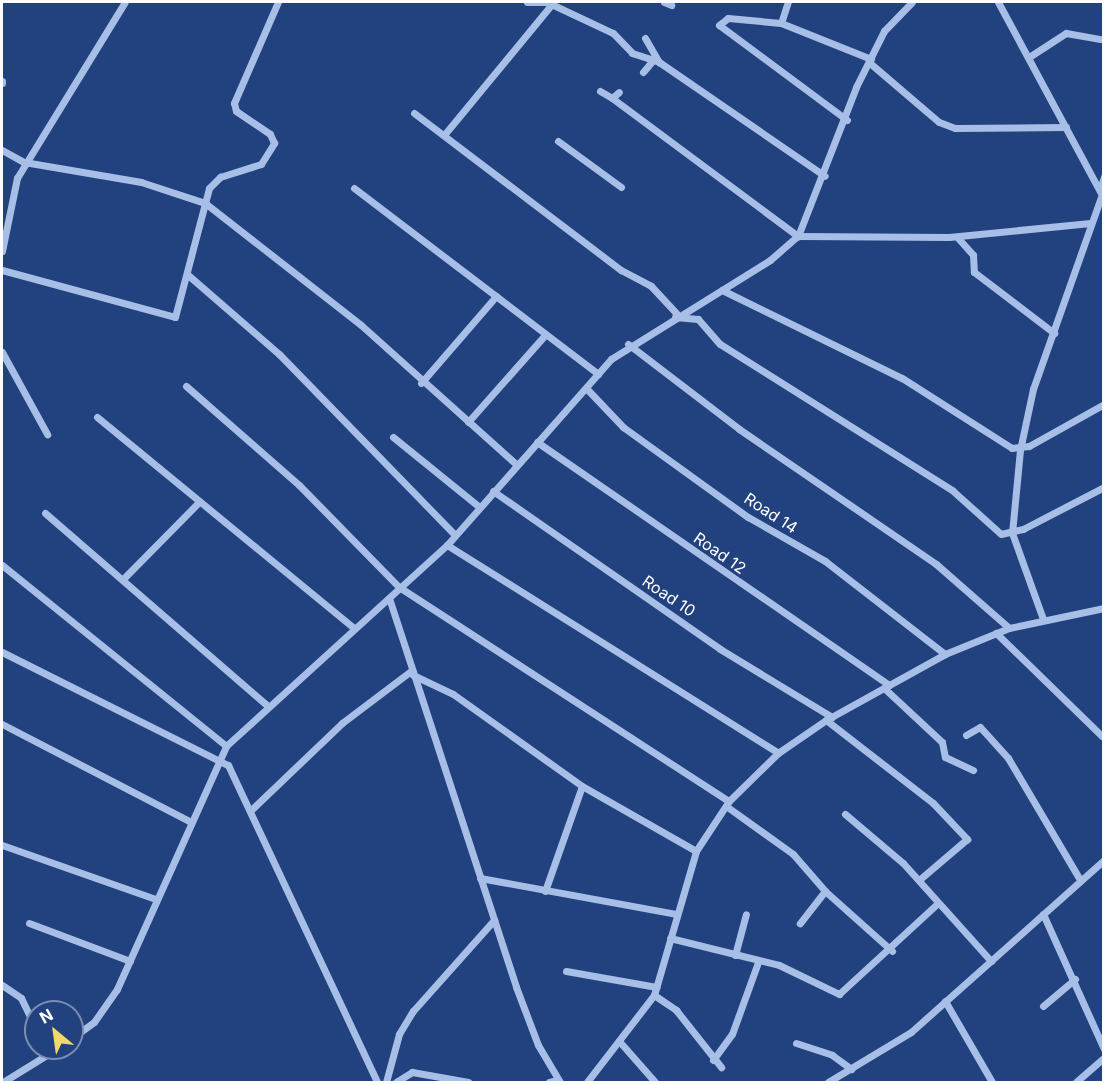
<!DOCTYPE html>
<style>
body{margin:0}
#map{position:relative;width:1105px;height:1084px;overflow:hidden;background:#22417f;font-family:Inter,sans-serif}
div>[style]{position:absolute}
.minor>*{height:7px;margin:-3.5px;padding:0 3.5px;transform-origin:3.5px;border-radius:3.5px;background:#a7bee7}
span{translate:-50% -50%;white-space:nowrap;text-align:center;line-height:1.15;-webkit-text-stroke:6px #22417f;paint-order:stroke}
.street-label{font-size:16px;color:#fff}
.frame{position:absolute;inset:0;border:3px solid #fff;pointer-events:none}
.north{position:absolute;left:24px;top:1000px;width:60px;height:60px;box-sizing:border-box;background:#22417f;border:2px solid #7a8db2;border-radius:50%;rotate:331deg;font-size:16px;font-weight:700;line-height:24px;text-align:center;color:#fff}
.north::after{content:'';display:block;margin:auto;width:21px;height:27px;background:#f3d969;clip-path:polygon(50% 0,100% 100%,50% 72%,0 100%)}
</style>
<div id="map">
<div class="minor">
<div style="left:527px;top:2px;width:20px"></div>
<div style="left:547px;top:2px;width:73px;rotate:25.2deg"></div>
<div style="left:613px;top:33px;width:28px;rotate:46deg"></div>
<div style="left:632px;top:53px;width:28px;rotate:18deg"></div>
<div style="left:659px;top:62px;width:201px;rotate:34.5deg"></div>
<div style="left:664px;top:2px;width:8px;rotate:23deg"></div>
<div style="left:998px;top:2px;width:221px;rotate:61.7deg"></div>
<div style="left:781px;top:23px;width:22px;rotate:-72deg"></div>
<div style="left:645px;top:38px;width:28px;rotate:60deg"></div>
<div style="left:1029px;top:57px;width:44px;rotate:-33deg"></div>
<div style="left:1066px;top:33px;width:35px;rotate:10deg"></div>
<div style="left:871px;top:64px;width:89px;rotate:40.5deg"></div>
<div style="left:939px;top:122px;width:17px;rotate:21deg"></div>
<div style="left:955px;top:128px;width:111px;rotate:-0.5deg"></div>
<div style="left:643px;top:72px;width:16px;rotate:-50deg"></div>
<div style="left:2px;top:81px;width:2px;rotate:90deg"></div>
<div style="left:600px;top:91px;width:14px;rotate:30deg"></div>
<div style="left:612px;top:98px;width:9px;rotate:-41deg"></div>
<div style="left:612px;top:98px;width:232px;rotate:36.6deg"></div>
<div style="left:798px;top:236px;width:151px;rotate:0.4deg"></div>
<div style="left:949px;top:237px;width:142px;rotate:-5.7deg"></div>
<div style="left:414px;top:113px;width:260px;rotate:37.2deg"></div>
<div style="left:621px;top:270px;width:34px;rotate:28deg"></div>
<div style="left:651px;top:286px;width:38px;rotate:47deg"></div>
<div style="left:847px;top:120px;width:159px;rotate:-143.4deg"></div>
<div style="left:719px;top:25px;width:11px;rotate:-38deg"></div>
<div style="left:728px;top:18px;width:53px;rotate:5.4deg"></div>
<div style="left:781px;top:23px;width:97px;rotate:21.8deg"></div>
<div style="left:444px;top:135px;width:170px;rotate:-50.5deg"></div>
<div style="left:558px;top:141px;width:78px;rotate:36.1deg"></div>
<div style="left:2px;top:150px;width:25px;rotate:29deg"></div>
<div style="left:24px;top:162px;width:119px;rotate:9.7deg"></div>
<div style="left:141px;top:182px;width:67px;rotate:18.2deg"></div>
<div style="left:205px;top:203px;width:198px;rotate:38deg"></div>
<div style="left:361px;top:325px;width:208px;rotate:41.9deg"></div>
<div style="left:354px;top:188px;width:307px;rotate:37.3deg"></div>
<div style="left:1100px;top:189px;width:13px;rotate:-72deg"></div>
<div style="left:957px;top:237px;width:24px;rotate:48deg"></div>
<div style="left:973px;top:255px;width:17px;rotate:87deg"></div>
<div style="left:974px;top:272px;width:101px;rotate:37.3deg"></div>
<div style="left:2px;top:251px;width:75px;rotate:-78.4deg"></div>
<div style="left:17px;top:178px;width:206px;rotate:-58.5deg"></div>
<div style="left:2px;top:270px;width:179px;rotate:15.2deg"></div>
<div style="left:175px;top:317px;width:133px;rotate:-75.2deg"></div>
<div style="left:209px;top:188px;width:16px;rotate:-45deg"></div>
<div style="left:220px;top:177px;width:43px;rotate:-17.6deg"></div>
<div style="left:261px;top:164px;width:25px;rotate:-58deg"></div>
<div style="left:274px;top:143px;width:10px;rotate:-114deg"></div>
<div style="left:270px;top:134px;width:41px;rotate:-145.9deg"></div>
<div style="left:236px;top:111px;width:8px;rotate:-104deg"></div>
<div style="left:234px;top:103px;width:110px;rotate:-66.5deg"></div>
<div style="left:188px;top:275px;width:121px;rotate:41deg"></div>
<div style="left:279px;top:354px;width:251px;rotate:45.8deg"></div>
<div style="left:722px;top:290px;width:200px;rotate:26.1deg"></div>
<div style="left:902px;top:378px;width:130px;rotate:32.5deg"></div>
<div style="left:1012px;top:448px;width:17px;rotate:-7deg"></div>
<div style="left:1029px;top:446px;width:86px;rotate:-29.2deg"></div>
<div style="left:675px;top:317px;width:23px;rotate:5deg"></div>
<div style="left:698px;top:319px;width:33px;rotate:49deg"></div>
<div style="left:720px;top:344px;width:275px;rotate:32.2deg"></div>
<div style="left:953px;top:491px;width:64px;rotate:41.9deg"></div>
<div style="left:1001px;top:534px;width:23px;rotate:-13deg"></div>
<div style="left:1023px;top:529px;width:91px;rotate:-27.4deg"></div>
<div style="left:628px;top:344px;width:140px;rotate:37.4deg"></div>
<div style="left:739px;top:429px;width:239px;rotate:34.4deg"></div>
<div style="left:936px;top:564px;width:97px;rotate:41.2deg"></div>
<div style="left:2px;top:352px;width:94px;rotate:61.2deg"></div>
<div style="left:421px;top:383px;width:115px;rotate:-49.2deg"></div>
<div style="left:186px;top:386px;width:150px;rotate:41.2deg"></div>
<div style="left:299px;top:485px;width:143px;rotate:45.6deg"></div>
<div style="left:399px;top:587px;width:393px;rotate:33deg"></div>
<div style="left:586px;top:388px;width:54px;rotate:46.5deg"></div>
<div style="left:623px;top:427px;width:154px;rotate:35.8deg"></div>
<div style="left:748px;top:517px;width:89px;rotate:29.7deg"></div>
<div style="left:825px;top:561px;width:152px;rotate:37.8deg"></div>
<div style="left:97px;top:417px;width:333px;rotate:39.4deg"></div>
<div style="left:468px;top:422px;width:116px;rotate:-48.5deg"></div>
<div style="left:393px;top:437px;width:108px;rotate:39deg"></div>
<div style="left:537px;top:442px;width:428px;rotate:34.6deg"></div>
<div style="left:493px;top:491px;width:277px;rotate:34.8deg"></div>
<div style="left:720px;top:649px;width:131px;rotate:31.3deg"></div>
<div style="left:45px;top:513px;width:294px;rotate:40.9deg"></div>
<div style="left:447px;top:545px;width:391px;rotate:32.1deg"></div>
<div style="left:2px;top:565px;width:288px;rotate:38.9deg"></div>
<div style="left:124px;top:578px;width:107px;rotate:-45.4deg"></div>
<div style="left:389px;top:598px;width:409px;rotate:71.9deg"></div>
<div style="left:516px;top:987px;width:62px;rotate:69.2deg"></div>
<div style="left:538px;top:1045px;width:43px;rotate:59.3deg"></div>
<div style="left:1043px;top:619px;width:91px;rotate:-109.8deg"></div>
<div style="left:1012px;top:533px;width:83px;rotate:-84.5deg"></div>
<div style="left:1020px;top:450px;width:62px;rotate:-78deg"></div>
<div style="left:1033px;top:389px;width:207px;rotate:-70.5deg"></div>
<div style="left:996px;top:633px;width:148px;rotate:44.2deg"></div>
<div style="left:2px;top:652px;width:253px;rotate:26.6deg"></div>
<div style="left:228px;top:765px;width:350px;rotate:64.8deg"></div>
<div style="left:413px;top:675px;width:44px;rotate:25.4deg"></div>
<div style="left:453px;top:694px;width:158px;rotate:35.5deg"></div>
<div style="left:582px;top:786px;width:131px;rotate:29.7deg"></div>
<div style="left:884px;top:688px;width:79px;rotate:43deg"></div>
<div style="left:942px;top:742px;width:15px;rotate:79deg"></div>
<div style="left:945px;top:757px;width:31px;rotate:25deg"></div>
<div style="left:826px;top:720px;width:135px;rotate:37.8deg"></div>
<div style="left:933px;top:803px;width:50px;rotate:46.6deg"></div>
<div style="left:967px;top:839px;width:63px;rotate:139.5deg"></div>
<div style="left:2px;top:724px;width:211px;rotate:27.4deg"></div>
<div style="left:966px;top:735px;width:16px;rotate:-30deg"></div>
<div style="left:980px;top:727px;width:42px;rotate:47.9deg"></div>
<div style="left:1008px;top:758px;width:139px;rotate:59.4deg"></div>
<div style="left:726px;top:806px;width:82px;rotate:35.6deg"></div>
<div style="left:793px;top:854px;width:49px;rotate:49.1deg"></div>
<div style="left:825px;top:891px;width:41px;rotate:128deg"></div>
<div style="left:251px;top:810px;width:126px;rotate:-43.7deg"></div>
<div style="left:342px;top:723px;width:88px;rotate:-37.1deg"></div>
<div style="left:845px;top:814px;width:76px;rotate:40.2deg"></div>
<div style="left:903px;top:863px;width:132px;rotate:48.1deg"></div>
<div style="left:2px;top:845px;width:162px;rotate:19.4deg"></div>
<div style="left:480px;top:878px;width:199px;rotate:10.4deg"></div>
<div style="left:545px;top:891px;width:111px;rotate:-70.6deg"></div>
<div style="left:825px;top:891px;width:90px;rotate:41.8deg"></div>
<div style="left:1043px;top:914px;width:148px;rotate:65.7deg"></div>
<div style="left:29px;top:923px;width:108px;rotate:20.6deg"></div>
<div style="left:670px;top:938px;width:112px;rotate:13.9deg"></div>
<div style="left:779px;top:965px;width:67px;rotate:25.8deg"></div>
<div style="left:839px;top:994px;width:133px;rotate:-42.6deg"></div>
<div style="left:735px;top:955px;width:42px;rotate:-75deg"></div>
<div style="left:566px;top:971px;width:92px;rotate:10deg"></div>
<div style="left:2px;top:985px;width:23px;rotate:34deg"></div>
<div style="left:21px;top:998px;width:34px;rotate:64deg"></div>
<div style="left:654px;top:995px;width:27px;rotate:34deg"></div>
<div style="left:676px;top:1010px;width:73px;rotate:51.7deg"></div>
<div style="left:945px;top:1001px;width:94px;rotate:59.9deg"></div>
<div style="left:1043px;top:1006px;width:42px;rotate:-40.2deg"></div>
<div style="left:72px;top:1038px;width:27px;rotate:-36deg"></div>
<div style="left:94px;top:1022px;width:40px;rotate:-55.1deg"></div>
<div style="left:117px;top:989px;width:266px;rotate:-65.8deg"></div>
<div style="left:226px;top:746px;width:299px;rotate:-42.3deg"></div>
<div style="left:447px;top:545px;width:248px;rotate:-48.6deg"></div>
<div style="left:611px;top:359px;width:187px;rotate:-31.9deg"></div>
<div style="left:770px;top:260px;width:37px;rotate:-41deg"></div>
<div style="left:798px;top:236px;width:160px;rotate:-68.7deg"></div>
<div style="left:856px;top:87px;width:63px;rotate:-63.4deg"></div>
<div style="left:884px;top:31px;width:40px;rotate:-46deg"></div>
<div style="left:619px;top:1041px;width:55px;rotate:48.7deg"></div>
<div style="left:796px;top:1043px;width:38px;rotate:18deg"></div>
<div style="left:832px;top:1055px;width:24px;rotate:36deg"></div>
<div style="left:713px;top:1060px;width:32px;rotate:-54deg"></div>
<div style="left:732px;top:1034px;width:77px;rotate:-70.1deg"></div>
<div style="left:3px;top:1082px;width:65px;rotate:-31.7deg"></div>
<div style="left:386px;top:1082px;width:50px;rotate:-74.8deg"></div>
<div style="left:399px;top:1034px;width:27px;rotate:-59deg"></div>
<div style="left:413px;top:1011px;width:122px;rotate:-48.3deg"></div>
<div style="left:396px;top:1082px;width:19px;rotate:-32deg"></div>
<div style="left:412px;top:1072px;width:57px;rotate:10.1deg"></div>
<div style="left:549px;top:1082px;width:9px;rotate:-13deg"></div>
<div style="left:587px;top:1082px;width:110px;rotate:-52.4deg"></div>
<div style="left:654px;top:995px;width:150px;rotate:-73.7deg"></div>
<div style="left:696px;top:851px;width:60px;rotate:-56.6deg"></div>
<div style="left:729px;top:801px;width:69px;rotate:-44.4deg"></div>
<div style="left:778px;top:753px;width:58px;rotate:-34.5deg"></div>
<div style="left:826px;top:720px;width:136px;rotate:-29deg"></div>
<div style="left:945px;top:654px;width:69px;rotate:-22.1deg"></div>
<div style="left:1009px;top:628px;width:97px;rotate:-11.9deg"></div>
<div style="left:828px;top:1082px;width:97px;rotate:-31.1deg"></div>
<div style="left:911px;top:1032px;width:259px;rotate:-41.7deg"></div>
<div style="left:1076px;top:1082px;width:37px;rotate:-41deg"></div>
</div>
<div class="street-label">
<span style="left:771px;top:513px;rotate:33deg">Road 14</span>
<span style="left:720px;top:553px;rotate:35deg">Road 12</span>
<span style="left:669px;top:596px;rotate:34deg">Road 10</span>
</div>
<div class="frame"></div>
<div class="north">N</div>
</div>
